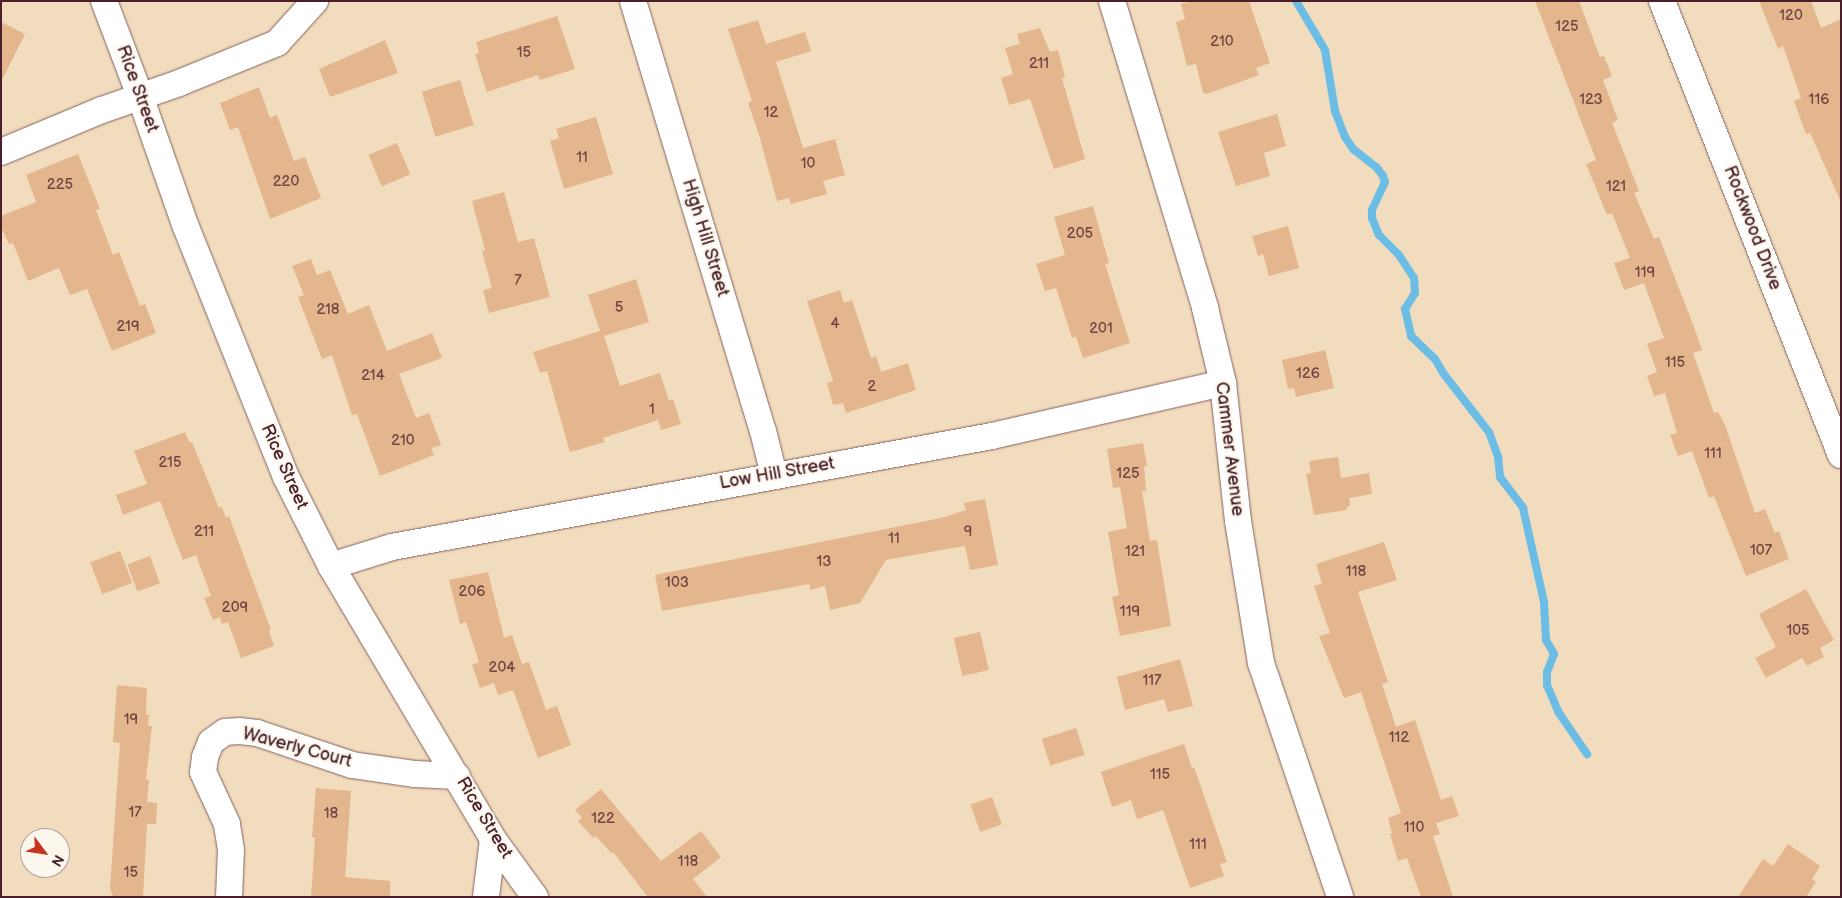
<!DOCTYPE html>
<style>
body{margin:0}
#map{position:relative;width:1842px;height:898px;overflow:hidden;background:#f2dcbe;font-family:"Balsamiq Sans",sans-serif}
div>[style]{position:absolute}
.stream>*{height:8px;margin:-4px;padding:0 4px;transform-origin:4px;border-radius:4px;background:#6bbde6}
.building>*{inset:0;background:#e3b68d;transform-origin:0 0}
.roads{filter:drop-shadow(0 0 1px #85615e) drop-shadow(0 0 1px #85615e)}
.street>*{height:26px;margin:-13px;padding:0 13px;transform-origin:13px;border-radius:13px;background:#fff}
span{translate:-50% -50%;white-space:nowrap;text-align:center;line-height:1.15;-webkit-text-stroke:4.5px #fbf7ec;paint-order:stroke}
.number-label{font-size:15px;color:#704544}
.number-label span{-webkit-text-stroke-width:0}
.street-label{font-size:18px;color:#4a1f2b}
.frame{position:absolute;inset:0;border:2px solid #4a1f2b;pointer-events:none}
.north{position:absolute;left:20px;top:828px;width:50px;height:50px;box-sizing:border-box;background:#fbf7ec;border:1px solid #b4a19f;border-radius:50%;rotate:121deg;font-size:14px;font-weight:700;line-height:20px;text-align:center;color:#4a1f2b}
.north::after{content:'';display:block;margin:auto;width:18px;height:22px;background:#c8321e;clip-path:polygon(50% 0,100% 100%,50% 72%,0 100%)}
</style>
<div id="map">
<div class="stream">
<div style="left:1296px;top:1px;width:57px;rotate:59.4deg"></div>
<div style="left:1325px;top:50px;width:62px;rotate:80.7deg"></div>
<div style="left:1335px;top:111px;width:28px;rotate:69deg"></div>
<div style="left:1345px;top:137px;width:14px;rotate:56deg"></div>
<div style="left:1353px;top:149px;width:31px;rotate:38deg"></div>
<div style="left:1377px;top:168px;width:10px;rotate:53deg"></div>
<div style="left:1383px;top:176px;width:6px;rotate:72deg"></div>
<div style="left:1385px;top:182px;width:31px;rotate:115deg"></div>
<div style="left:1372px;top:210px;width:8px;rotate:90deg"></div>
<div style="left:1372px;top:218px;width:18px;rotate:68deg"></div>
<div style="left:1379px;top:235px;width:28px;rotate:45deg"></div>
<div style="left:1399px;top:255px;width:27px;rotate:57deg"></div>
<div style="left:1414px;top:278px;width:15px;rotate:86deg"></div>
<div style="left:1415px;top:293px;width:19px;rotate:122deg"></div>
<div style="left:1405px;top:309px;width:28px;rotate:77deg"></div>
<div style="left:1411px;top:336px;width:33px;rotate:44deg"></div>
<div style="left:1435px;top:359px;width:16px;rotate:60deg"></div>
<div style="left:1443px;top:373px;width:75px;rotate:52.1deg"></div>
<div style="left:1489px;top:432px;width:27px;rotate:70deg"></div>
<div style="left:1498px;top:457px;width:20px;rotate:84deg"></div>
<div style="left:1500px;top:477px;width:39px;rotate:53deg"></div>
<div style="left:1523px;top:508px;width:96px;rotate:77.4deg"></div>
<div style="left:1544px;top:602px;width:38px;rotate:87deg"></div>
<div style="left:1546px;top:640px;width:16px;rotate:60deg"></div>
<div style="left:1554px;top:654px;width:19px;rotate:111deg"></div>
<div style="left:1547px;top:672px;width:13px;rotate:90deg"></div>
<div style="left:1547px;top:685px;width:30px;rotate:67deg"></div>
<div style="left:1559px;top:713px;width:50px;rotate:55.7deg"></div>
</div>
<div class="building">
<div style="clip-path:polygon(1193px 1px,1249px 1px,1270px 63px,1256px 68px,1259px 75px,1207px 94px,1203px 93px,1196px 64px,1187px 66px,1176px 22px,1185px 19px,1181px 4px)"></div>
<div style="clip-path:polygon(1535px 1px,1579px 1px,1600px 57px,1604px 56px,1612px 76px,1603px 80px,1618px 120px,1612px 123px,1639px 191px,1634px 193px,1654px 239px,1659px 237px,1694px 327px,1702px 350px,1693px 353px,1714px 413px,1718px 412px,1725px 425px,1755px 513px,1765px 509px,1775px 533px,1779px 531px,1789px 559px,1746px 576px,1714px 496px,1709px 498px,1692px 451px,1678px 456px,1670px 435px,1677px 433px,1665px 393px,1654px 396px,1647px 376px,1657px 372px,1647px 344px,1664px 338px,1644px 283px,1624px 290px,1614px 263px,1630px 258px,1612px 213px,1607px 215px,1586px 164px,1596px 160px)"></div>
<div style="clip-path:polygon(1759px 1px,1811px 1px,1821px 28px,1841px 19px,1841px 202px,1810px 133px,1806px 134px,1794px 101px,1801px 98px,1783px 46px,1778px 49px)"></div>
<div style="clip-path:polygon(557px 16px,575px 69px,540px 80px,538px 75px,487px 92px,475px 54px,479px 53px,476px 42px)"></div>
<div style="clip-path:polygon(758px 20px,766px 44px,805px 32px,811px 51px,776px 62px,803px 148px,835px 139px,845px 175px,823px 181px,827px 194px,791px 204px,789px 198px,777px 201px,759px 135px,748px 103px,752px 101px,728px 29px)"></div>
<div style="clip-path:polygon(1px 22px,25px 34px,1px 82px)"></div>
<div style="clip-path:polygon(1040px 28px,1050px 52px,1058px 50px,1065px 77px,1062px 78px,1085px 159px,1054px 169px,1030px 99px,1009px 105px,1001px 78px,1013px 74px,1005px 48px,1020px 44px,1017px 34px)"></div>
<div style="clip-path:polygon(385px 40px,398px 73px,330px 97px,319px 69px)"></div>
<div style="left:460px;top:80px;width:47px;height:40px;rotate:73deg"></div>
<div style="clip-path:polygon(259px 87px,270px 118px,277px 115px,294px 161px,305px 157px,321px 198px,270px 219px,238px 127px,230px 130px,220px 103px)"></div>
<div style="clip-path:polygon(1277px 114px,1286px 146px,1264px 153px,1270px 176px,1236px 186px,1218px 132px)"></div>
<div style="clip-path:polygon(596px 117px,613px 174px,564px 189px,550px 141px,559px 138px,556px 129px)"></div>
<div style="left:397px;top:143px;width:34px;height:31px;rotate:67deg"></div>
<div style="clip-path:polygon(78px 154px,100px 209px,96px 210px,113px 255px,119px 252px,140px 306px,145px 304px,156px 333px,112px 351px,87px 289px,70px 295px,59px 268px,28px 281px,13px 243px,9px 244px,1px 227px,1px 216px,36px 202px,26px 175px)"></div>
<div style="clip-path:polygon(504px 192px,518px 242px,534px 238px,550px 297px,489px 313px,483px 290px,492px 288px,482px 251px,485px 250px,472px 201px)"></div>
<div style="clip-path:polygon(1093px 206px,1109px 263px,1105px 264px,1130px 343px,1083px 358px,1076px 337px,1072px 338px,1056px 288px,1045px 291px,1036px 264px,1065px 255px,1054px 217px)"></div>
<div style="clip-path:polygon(1288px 226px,1299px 268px,1269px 276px,1263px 254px,1258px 256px,1252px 236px)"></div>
<div style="clip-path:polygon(311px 259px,317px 275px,330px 270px,348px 314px,369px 305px,387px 351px,432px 333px,442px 358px,399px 374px,416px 418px,429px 413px,441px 445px,431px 448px,434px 455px,380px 476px,357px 414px,352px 415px,332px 355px,322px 359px,298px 297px,304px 295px,292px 266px)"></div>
<div style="clip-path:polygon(636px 279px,649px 322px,604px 336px,620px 386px,660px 373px,669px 401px,673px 399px,681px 424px,661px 430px,658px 420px,603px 438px,605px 442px,570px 452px,547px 371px,540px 373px,533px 352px,600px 331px,588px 295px)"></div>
<div style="clip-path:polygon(840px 290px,844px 303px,852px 300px,871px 358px,876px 356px,881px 372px,908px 363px,916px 390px,846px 413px,843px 403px,833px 405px,827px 383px,833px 381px,807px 301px)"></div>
<div style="clip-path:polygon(1325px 350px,1334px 388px,1296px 397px,1294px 388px,1288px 389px,1282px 360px)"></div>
<div style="clip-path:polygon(185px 432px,190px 443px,192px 442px,219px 508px,222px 507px,226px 518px,229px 516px,271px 630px,269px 631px,274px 646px,241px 658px,228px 622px,222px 624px,220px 617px,213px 620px,204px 598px,211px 596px,196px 555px,183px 560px,160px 501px,123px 515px,116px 495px,147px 484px,134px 451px)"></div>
<div style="clip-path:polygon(1143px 443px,1147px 466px,1144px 466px,1146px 491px,1142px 491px,1150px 541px,1157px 540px,1171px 626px,1120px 636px,1112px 597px,1119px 595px,1108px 532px,1127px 528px,1120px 487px,1113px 488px,1107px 449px)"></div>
<div style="clip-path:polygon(1338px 457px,1341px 478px,1369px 473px,1372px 494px,1349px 498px,1350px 506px,1346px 507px,1347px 510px,1314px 515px,1306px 474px,1311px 473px,1309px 461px)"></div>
<div style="clip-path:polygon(985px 499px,998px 565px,970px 570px,965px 546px,947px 549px,886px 560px,860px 603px,830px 610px,825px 586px,810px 590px,809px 584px,662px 611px,655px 575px,941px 518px,966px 510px,964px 503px)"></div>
<div style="clip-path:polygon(1384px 542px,1397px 580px,1358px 592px,1388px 682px,1382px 684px,1396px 727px,1415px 720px,1441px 800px,1452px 796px,1459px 816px,1436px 823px,1440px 834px,1433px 836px,1453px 897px,1421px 897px,1407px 858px,1398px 861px,1390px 834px,1392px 833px,1388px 818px,1401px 813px,1361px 692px,1344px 698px,1319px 636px,1330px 633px,1314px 586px,1322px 584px,1316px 564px)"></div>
<div style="left:120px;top:551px;width:34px;height:32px;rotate:69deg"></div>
<div style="left:150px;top:556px;width:29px;height:24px;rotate:70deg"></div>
<div style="clip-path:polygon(488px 572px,504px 638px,512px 635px,522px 664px,529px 662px,546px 710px,557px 706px,571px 745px,538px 758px,513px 690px,498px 695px,494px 683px,480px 688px,472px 665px,479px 662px,466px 622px,460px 624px,449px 580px)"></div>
<div style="clip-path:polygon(1806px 589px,1834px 640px,1820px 648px,1824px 657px,1807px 666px,1802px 658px,1766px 678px,1755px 658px,1776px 647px,1759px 614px)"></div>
<div style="left:980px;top:632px;width:39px;height:27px;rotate:77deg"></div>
<div style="clip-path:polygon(1180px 659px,1193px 706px,1168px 712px,1164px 699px,1125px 710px,1117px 677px)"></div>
<div style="clip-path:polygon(117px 685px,147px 688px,146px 714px,149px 715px,148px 726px,152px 726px,146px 779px,149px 780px,147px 802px,157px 803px,156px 824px,147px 824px,143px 897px,113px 897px,110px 888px,120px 743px,113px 742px)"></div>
<div style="left:1076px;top:728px;width:28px;height:36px;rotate:72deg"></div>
<div style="clip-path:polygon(1184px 744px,1192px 768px,1194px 767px,1227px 862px,1220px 864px,1224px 876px,1190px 888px,1163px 810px,1137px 819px,1131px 800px,1112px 807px,1101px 772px)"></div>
<div style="clip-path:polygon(316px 788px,351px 791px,345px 877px,390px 881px,390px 897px,311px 897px,315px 838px,312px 837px)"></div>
<div style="clip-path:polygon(601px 789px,661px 861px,701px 831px,721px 857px,693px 879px,707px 897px,648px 897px,613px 852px,611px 853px,596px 836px,593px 838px,578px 821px,582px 818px,575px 810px)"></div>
<div style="left:992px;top:797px;width:29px;height:23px;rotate:70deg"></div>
<div style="clip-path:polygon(1788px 844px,1820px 866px,1812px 879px,1816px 882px,1806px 897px,1738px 897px,1763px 859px,1773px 866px)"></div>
</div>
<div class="roads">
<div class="street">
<div style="left:104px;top:1px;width:102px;rotate:69.2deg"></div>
<div style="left:140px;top:96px;width:139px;rotate:70.7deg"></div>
<div style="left:186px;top:227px;width:269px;rotate:68.2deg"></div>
<div style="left:286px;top:477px;width:100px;rotate:63.2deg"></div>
<div style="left:331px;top:566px;width:317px;rotate:59.3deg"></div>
<div style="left:493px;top:839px;width:72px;rotate:54.1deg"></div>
<div style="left:633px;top:1px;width:449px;rotate:73.2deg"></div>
<div style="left:763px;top:431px;width:45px;rotate:76deg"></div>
<div style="left:1112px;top:1px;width:321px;rotate:73.1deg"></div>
<div style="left:1205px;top:308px;width:77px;rotate:76.5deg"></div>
<div style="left:1223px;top:383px;width:139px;rotate:83.8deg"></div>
<div style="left:1238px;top:521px;width:144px;rotate:80.8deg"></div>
<div style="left:1261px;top:663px;width:247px;rotate:71.3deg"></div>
<div style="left:1662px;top:1px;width:488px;rotate:68.5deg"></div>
<div style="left:1px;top:152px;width:109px;rotate:-22.6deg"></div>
<div style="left:102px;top:110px;width:82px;rotate:-19.3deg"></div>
<div style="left:179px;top:83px;width:106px;rotate:-22.2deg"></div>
<div style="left:277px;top:43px;width:57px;rotate:-47.9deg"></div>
<div style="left:331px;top:566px;width:64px;rotate:-17.3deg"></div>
<div style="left:392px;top:547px;width:610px;rotate:-10.48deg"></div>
<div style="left:992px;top:436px;width:237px;rotate:-12.9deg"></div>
<div style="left:229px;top:897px;width:47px;rotate:-87.6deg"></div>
<div style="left:231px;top:850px;width:26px;rotate:-99deg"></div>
<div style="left:227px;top:824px;width:57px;rotate:-114.8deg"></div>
<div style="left:203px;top:772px;width:15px;rotate:-82deg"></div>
<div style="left:205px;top:757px;width:16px;rotate:-68deg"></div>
<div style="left:211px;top:742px;width:17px;rotate:-36deg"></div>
<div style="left:225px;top:732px;width:14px;rotate:-4deg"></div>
<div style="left:239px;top:731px;width:18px;rotate:6deg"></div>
<div style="left:257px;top:733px;width:100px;rotate:18.6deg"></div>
<div style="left:352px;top:765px;width:64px;rotate:8.1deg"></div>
<div style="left:415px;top:774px;width:42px;rotate:2.7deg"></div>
<div style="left:486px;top:897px;width:58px;rotate:-83.1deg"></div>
</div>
</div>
<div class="number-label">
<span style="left:1791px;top:16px">120</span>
<span style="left:1567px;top:27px">125</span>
<span style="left:1222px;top:42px">210</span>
<span style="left:524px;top:53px">15</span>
<span style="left:1039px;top:64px">211</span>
<span style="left:1591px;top:100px">123</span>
<span style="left:1819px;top:100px">116</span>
<span style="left:771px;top:113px">12</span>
<span style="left:582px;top:158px">11</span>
<span style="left:808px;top:164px">10</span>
<span style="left:286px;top:182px">220</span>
<span style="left:60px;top:185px">225</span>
<span style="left:1616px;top:187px">121</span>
<span style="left:1080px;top:234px">205</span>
<span style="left:1645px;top:273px">119</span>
<span style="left:518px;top:281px">7</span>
<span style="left:619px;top:308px">5</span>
<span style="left:328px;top:310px">218</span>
<span style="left:835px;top:324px">4</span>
<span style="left:128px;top:327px">219</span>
<span style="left:1101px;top:329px">201</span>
<span style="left:1675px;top:363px">115</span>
<span style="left:1308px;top:374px">126</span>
<span style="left:373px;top:376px">214</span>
<span style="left:872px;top:387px">2</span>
<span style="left:652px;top:410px">1</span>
<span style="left:403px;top:441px">210</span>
<span style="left:1713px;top:454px">111</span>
<span style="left:170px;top:463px">215</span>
<span style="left:1128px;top:474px">125</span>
<span style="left:204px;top:532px">211</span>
<span style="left:968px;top:532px">9</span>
<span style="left:894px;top:539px">11</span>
<span style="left:1761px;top:551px">107</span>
<span style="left:1135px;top:552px">121</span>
<span style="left:824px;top:562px">13</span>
<span style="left:1356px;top:572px">118</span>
<span style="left:677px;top:583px">103</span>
<span style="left:472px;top:592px">206</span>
<span style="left:235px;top:608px">209</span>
<span style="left:1130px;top:612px">119</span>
<span style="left:1798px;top:631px">105</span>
<span style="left:502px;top:668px">204</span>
<span style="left:1152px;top:681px">117</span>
<span style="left:131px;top:720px">19</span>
<span style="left:1399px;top:738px">112</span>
<span style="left:1160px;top:775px">115</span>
<span style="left:135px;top:813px">17</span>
<span style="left:331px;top:814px">18</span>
<span style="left:603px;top:819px">122</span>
<span style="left:1414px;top:828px">110</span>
<span style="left:1198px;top:845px">111</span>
<span style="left:688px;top:862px">118</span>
<span style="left:131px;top:873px">15</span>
</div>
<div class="street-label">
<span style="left:137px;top:89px;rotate:70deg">Rice Street</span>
<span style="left:1752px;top:228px;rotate:69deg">Rockwood Drive</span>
<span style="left:705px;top:238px;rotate:73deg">High Hill Street</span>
<span style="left:1229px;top:449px;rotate:83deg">Cammer Avenue</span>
<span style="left:284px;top:467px;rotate:66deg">Rice Street</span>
<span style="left:777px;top:474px;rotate:-10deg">Low Hill Street</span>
<span style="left:297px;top:748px;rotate:15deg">Waverly Court</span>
<span style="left:484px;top:818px;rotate:59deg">Rice Street</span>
</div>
<div class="frame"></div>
<div class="north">N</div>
</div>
